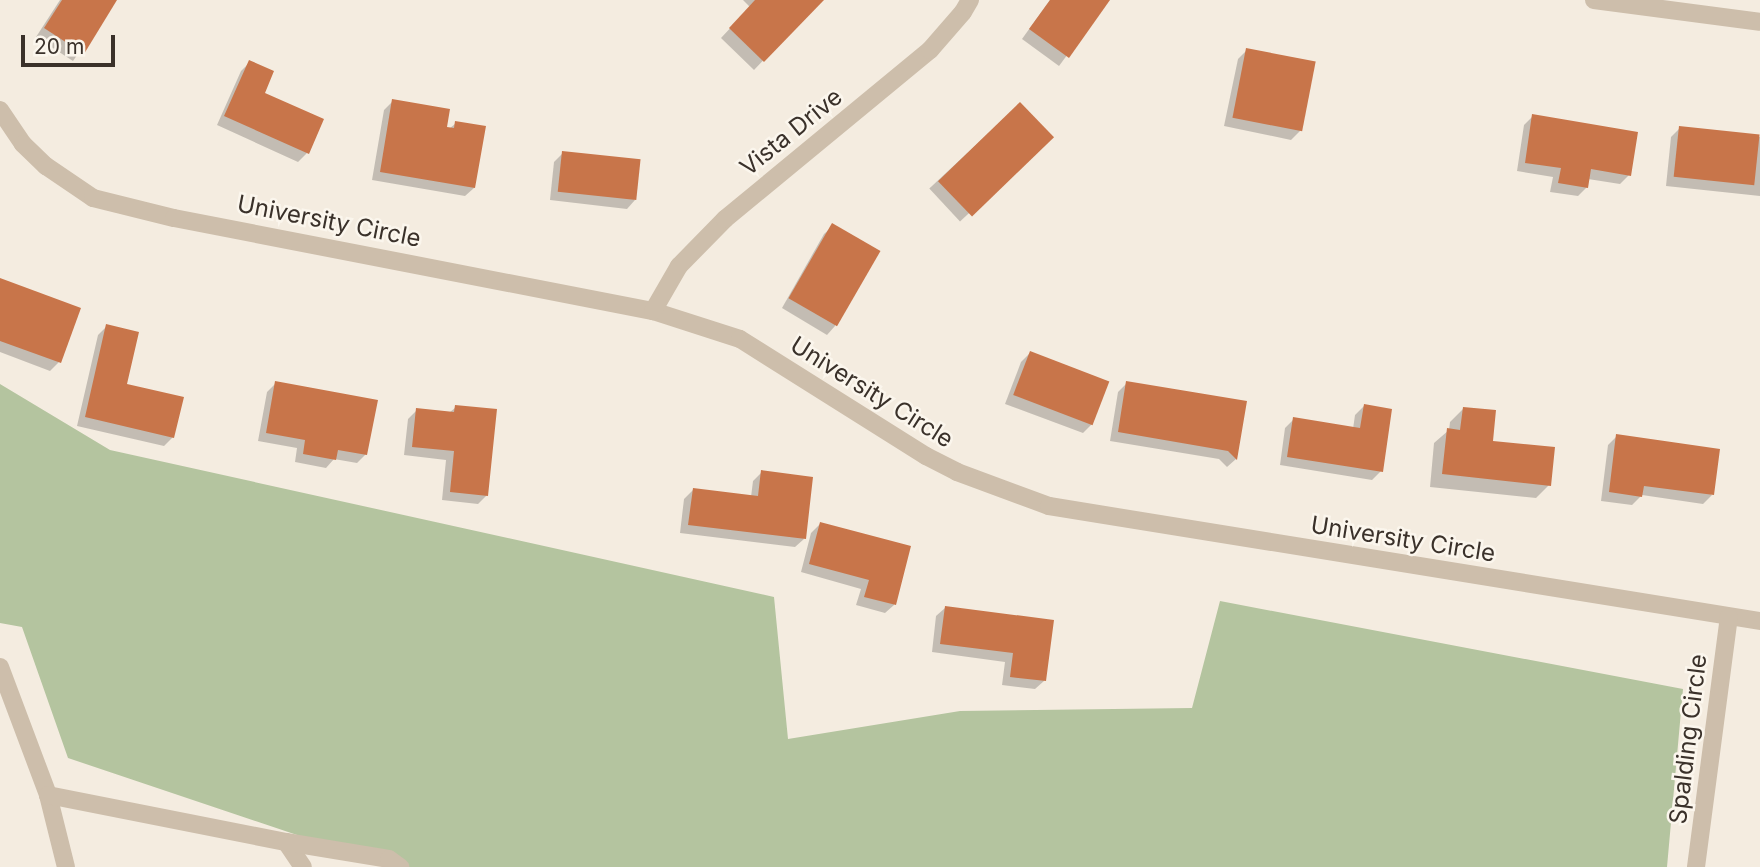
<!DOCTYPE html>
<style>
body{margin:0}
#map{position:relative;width:1760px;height:867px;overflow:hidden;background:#f4ece0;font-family:Inter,sans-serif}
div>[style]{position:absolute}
.green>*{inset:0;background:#b4c49f}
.shadow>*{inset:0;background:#0003;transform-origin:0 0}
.building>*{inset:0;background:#c8754a;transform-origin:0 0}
.minor>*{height:18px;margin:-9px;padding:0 9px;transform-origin:9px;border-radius:9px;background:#cdbeab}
span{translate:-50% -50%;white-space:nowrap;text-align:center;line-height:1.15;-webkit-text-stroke:5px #fbf6ed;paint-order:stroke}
.street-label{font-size:24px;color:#3a312a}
.scale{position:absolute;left:21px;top:35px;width:94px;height:32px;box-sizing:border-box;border:4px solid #3a312a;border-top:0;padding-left:9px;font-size:21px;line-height:24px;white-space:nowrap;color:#3a312a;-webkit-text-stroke:5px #fbf6ed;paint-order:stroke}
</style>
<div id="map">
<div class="green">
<i style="clip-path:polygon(0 384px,110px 450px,774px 597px,788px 739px,960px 711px,1192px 708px,1220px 601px,1683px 689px,1667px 867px,392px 867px,68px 758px,22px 627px,0 623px)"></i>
</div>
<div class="shadow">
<i style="clip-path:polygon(60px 0,115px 0,73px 61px,36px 37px)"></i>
<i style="clip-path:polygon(743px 0,821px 0,754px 70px,721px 38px,750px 7px)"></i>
<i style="clip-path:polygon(1050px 0,1108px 0,1059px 66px,1022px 39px)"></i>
<i style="clip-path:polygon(1247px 50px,1300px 131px,1291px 140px,1224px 126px,1238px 59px)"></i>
<i style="clip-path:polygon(250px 62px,262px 94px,307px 153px,298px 162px,217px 125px,241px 71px)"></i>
<i style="clip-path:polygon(393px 101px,445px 128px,449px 129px,456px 123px,474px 188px,465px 196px,372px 180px,384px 110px)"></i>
<i style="left:1020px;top:104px;width:45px;height:124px;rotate:47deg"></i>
<i style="clip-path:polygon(1533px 116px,1629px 175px,1620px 184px,1588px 179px,1587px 187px,1578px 196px,1550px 192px,1553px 177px,1517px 171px,1524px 125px)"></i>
<i style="clip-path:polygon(1680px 128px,1760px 137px,1760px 196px,1666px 186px,1671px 137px)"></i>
<i style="clip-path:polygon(563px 153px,635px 200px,627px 209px,550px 200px,554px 162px)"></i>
<i style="clip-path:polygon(833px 226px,835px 326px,827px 335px,782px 308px,824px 234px)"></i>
<i style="clip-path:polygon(0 280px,59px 362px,50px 371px,0 352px)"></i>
<i style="clip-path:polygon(107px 326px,125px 385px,173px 437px,164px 446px,77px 426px,98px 335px)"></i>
<i style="clip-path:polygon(1030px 353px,1107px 383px,1091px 425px,1083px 433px,1005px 404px,1021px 362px)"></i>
<i style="clip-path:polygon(276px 383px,366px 454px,357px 463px,334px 459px,326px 468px,295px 462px,297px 448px,258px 441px,267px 392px)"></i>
<i style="clip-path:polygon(1127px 383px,1245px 402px,1236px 459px,1227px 467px,1219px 459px,1110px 441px,1118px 392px)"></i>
<i style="clip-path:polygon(1364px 406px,1381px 471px,1372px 480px,1280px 465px,1285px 428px,1294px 419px,1353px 429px,1355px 415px)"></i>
<i style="clip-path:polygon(456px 407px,487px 495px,478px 504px,442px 500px,446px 460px,404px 455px,408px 419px,417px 410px,449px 413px)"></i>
<i style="clip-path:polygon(1464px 408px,1491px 443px,1549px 485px,1536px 498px,1430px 487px,1434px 443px,1449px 430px,1450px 422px)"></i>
<i style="clip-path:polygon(1617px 436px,1712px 495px,1703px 504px,1642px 495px,1632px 505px,1601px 501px,1608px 445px)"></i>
<i style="clip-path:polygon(762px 472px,804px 539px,795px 547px,680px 533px,684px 499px,693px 490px,751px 497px,753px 481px)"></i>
<i style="clip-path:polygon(820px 524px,909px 547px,894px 605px,885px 613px,856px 605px,861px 589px,801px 572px,811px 533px)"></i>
<i style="clip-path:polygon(945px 608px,1052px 622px,1044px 681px,1035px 689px,1002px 685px,1005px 662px,932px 652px,936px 616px)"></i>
</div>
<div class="building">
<i style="clip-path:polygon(62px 0,117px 0,84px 54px,44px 28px)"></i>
<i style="clip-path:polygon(755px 0,824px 0,764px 62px,729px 28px)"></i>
<i style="clip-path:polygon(1050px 0,1110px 0,1069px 58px,1029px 29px)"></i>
<i style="left:1246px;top:48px;width:71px;height:71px;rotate:11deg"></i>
<i style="clip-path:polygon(249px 60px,274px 71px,265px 93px,324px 119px,309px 154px,224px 116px)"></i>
<i style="clip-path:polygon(392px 99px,450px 109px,447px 127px,454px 128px,455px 121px,486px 126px,475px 188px,380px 172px)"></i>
<i style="left:1020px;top:102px;width:49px;height:114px;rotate:46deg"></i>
<i style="clip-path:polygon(1532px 114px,1638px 132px,1631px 176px,1591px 169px,1588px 188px,1558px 183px,1561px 168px,1525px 163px)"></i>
<i style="left:1679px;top:126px;width:81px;height:51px;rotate:6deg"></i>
<i style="left:562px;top:151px;width:79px;height:41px;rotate:6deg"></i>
<i style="left:832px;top:223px;width:56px;height:87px;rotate:30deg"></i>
<i style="clip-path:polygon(0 278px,81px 308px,61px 363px,0 341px)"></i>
<i style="clip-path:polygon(106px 324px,139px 332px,127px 384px,184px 397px,174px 438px,85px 417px)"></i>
<i style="left:1030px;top:351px;width:85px;height:47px;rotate:21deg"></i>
<i style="clip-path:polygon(275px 381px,378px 400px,367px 455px,338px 450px,336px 460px,303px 454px,305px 440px,266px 433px)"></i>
<i style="clip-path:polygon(1126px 381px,1247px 401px,1237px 460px,1228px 451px,1118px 432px)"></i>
<i style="clip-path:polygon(1364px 404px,1392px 409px,1383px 472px,1287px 457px,1293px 417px,1360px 428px)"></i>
<i style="clip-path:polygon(455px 405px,497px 409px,488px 496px,450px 492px,454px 451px,412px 447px,416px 408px,454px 412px)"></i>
<i style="clip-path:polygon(1463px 407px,1496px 410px,1493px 441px,1555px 447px,1551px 486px,1442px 474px,1447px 428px,1460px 430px)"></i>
<i style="clip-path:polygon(1616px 434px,1720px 449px,1714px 495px,1644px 486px,1642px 497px,1609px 492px)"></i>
<i style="clip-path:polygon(761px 470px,813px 477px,806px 539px,688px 525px,693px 488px,758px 496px)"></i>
<i style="clip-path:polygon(820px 522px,911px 546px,896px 605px,864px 597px,869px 580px,809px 564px)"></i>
<i style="clip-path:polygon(945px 606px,1054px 620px,1046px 681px,1010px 677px,1013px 653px,940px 644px)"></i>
</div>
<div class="minor">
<i style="left:1594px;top:0;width:167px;rotate:7.5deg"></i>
<i style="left:0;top:110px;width:41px;rotate:55.9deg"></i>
<i style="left:23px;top:144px;width:32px;rotate:44deg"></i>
<i style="left:46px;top:166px;width:57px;rotate:34.2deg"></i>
<i style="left:93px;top:198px;width:83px;rotate:13.9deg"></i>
<i style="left:174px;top:218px;width:488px;rotate:11deg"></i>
<i style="left:653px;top:311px;width:91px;rotate:17.8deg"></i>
<i style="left:740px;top:339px;width:220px;rotate:32.2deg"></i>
<i style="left:926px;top:456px;width:35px;rotate:27deg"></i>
<i style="left:957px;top:472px;width:98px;rotate:20.3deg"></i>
<i style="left:1049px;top:506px;width:720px;rotate:9.19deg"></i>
<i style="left:653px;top:311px;width:52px;rotate:-60deg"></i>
<i style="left:679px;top:266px;width:66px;rotate:-45.6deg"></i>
<i style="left:725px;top:219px;width:266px;rotate:-39.5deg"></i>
<i style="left:930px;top:50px;width:50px;rotate:-49deg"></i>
<i style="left:963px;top:12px;width:14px;rotate:-60deg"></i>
<i style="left:0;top:667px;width:137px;rotate:69.4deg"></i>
<i style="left:48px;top:795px;width:74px;rotate:76deg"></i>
<i style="left:48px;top:795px;width:243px;rotate:11.2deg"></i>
<i style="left:286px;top:842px;width:30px;rotate:56deg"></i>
<i style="left:286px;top:842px;width:104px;rotate:9.4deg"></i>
<i style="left:389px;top:859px;width:14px;rotate:36deg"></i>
<i style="left:1696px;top:867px;width:252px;rotate:-82.5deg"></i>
</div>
<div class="street-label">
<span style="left:791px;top:132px;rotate:-39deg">Vista Drive</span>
<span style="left:329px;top:221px;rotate:11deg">University Circle</span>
<span style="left:872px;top:392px;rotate:32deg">University Circle</span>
<span style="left:1403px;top:539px;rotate:9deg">University Circle</span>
<span style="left:1688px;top:739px;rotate:-83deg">Spalding Circle</span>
</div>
<div class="scale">20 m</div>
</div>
